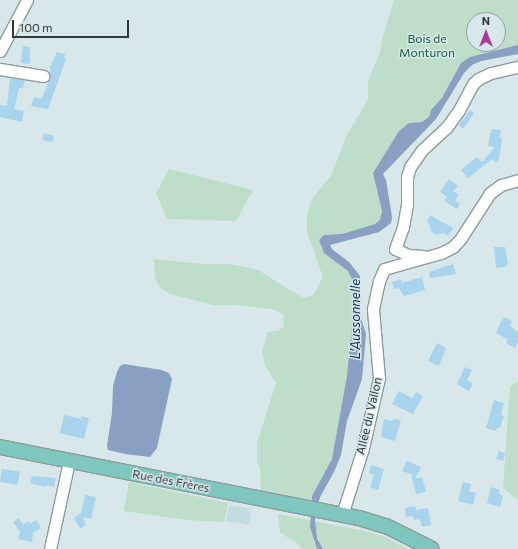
<!DOCTYPE html>
<meta charset="utf-8">
<style>
body{margin:0}
#map{position:relative;width:518px;height:549px;overflow:hidden;background:#d7e7ea;font-family:Commissioner,sans-serif}
div>[style]{position:absolute}
.built>*{inset:0;background:#c3dce0;transform-origin:0 0}
.green>*{inset:0;background:#bedec9}
.water>*{inset:0;background:#89a0c3}
.building>*{inset:0;background:#a8d4ed;transform-origin:0 0}
.roads{filter:drop-shadow(1px 0 #8c9c9e) drop-shadow(-1px 0 #8c9c9e) drop-shadow(0 1px #8c9c9e) drop-shadow(0 -1px #8c9c9e)}
.minor>*{height:11px;margin:-5.5px;padding:0 5.5px;transform-origin:5.5px;border-radius:5.5px;background:#fff}
.major>*{height:14px;margin:-7px;padding:0 7px;transform-origin:7px;border-radius:7px;background:#7fc7be}
span{translate:-50% -50%;white-space:nowrap;text-align:center;line-height:1.15;-webkit-text-stroke:3px #d7e7ea;paint-order:stroke}
.park-label{font-size:12px;color:#185b39}
.street-label{font-size:12px;color:#313839}
.water-label{font-size:13px;color:#132f5c;font-style:italic}
.north{position:absolute;left:466px;top:12px;width:40px;height:40px;box-sizing:border-box;background:#d7e7ea;border:1px solid #95a1a3;border-radius:50%;rotate:0deg;font-size:11px;font-weight:700;line-height:16px;text-align:center;color:#313839}
.north::after{content:'';display:block;margin:auto;width:14px;height:18px;background:#ab3995;clip-path:polygon(50% 0,100% 100%,50% 72%,0 100%)}
.scale{position:absolute;left:12px;top:20px;width:117px;height:18px;box-sizing:border-box;border:2px solid #313839;border-top:0;padding-left:5px;font-size:12px;line-height:14px;white-space:nowrap;color:#313839;-webkit-text-stroke:3px #d7e7ea;paint-order:stroke}
</style>
<div id="map">
<div class="built">
<i style="left:229px;top:505px;width:23px;height:16px;rotate:10deg"></i>
</div>
<div class="green">
<i style="clip-path:polygon(evenodd,394px 0,518px 0,518px 47px,471px 60px,432px 116px,379px 178px,389px 223px,323px 241px,358px 276px,356px 360px,337px 452px,315px 502px,261px 491px,260px 469px,257px 462px,257px 443px,276px 383px,265px 365px,262px 351px,268px 332px,278px 331px,284px 326px,283px 314px,272px 309px,236px 305px,214px 305px,173px 295px,160px 288px,155px 278px,154px 259px,201px 264px,230px 264px,258px 270px,303px 298px,313px 295px,323px 277px,307px 232px,307px 216px,310px 204px,314px 196px,331px 176px,346px 137px,368px 99px,368px 81px,380px 52px,382px 39px,394px 0,474px 20px,498px 20px,498px 44px,474px 44px,474px 20px)"></i>
<i style="clip-path:polygon(169px 169px,253px 190px,236px 221px,167px 219px,156px 193px)"></i>
<i style="clip-path:polygon(518px 381px,518px 500px,503px 488px,510px 387px)"></i>
<i style="clip-path:polygon(129px 482px,228px 503px,224px 522px,187px 520px,124px 511px)"></i>
<i style="clip-path:polygon(278px 514px,365px 531px,383px 536px,408px 549px,323px 549px,317px 536px,313px 540px,317px 549px,302px 549px,296px 542px,280px 533px)"></i>
</div>
<div class="water">
<i style="clip-path:polygon(518px 45px,518px 54px,481px 61px,472px 65px,464px 73px,436px 119px,383px 174px,386px 180px,392px 217px,391px 223px,379px 232px,330px 245px,332px 249px,349px 262px,360px 276px,361px 318px,366px 334px,362px 379px,347px 421px,341px 455px,334px 472px,321px 495px,316px 509px,315px 522px,317px 538px,323px 549px,317px 549px,310px 527px,312px 496px,332px 459px,347px 376px,354px 305px,353px 281px,348px 271px,324px 253px,319px 240px,324px 235px,342px 234px,359px 229px,375px 224px,380px 220px,382px 211px,373px 173px,399px 131px,409px 123px,422px 122px,429px 117px,431px 110px,442px 98px,461px 63px,470px 57px)"></i>
<i style="clip-path:polygon(124px 364px,162px 370px,169px 373px,172px 379px,157px 448px,150px 457px,125px 454px,108px 450px,107px 446px,112px 413px,113px 386px,117px 372px,120px 366px)"></i>
</div>
<div class="building">
<i style="clip-path:polygon(23px 46px,30px 47px,30px 64px,21px 63px)"></i>
<i style="clip-path:polygon(57px 52px,65px 54px,64px 58px,66px 59px,48px 109px,31px 106px,34px 97px,40px 99px,43px 96px,50px 78px,50px 67px)"></i>
<i style="clip-path:polygon(10px 78px,25px 80px,23px 88px,19px 88px,14px 109px,24px 111px,22px 122px,0 117px,0 105px,7px 106px)"></i>
<i style="clip-path:polygon(470px 110px,474px 113px,463px 129px,459px 125px)"></i>
<i style="clip-path:polygon(491px 129px,501px 130px,500px 138px,502px 138px,499px 159px,496px 163px,492px 159px,468px 178px,461px 170px,477px 157px,482px 162px,495px 147px,488px 146px)"></i>
<i style="clip-path:polygon(43px 133px,54px 136px,53px 142px,43px 140px)"></i>
<i style="clip-path:polygon(449px 179px,458px 186px,453px 191px,459px 195px,455px 200px,460px 204px,457px 209px,444px 201px,447px 197px,440px 192px)"></i>
<i style="clip-path:polygon(430px 215px,453px 228px,448px 236px,444px 233px,436px 235px,431px 231px,429px 223px,427px 222px)"></i>
<i style="clip-path:polygon(494px 247px,505px 247px,508px 265px,505px 265px,506px 267px,496px 268px)"></i>
<i style="clip-path:polygon(453px 264px,456px 274px,430px 278px,429px 272px)"></i>
<i style="clip-path:polygon(422px 277px,425px 290px,404px 296px,399px 288px,394px 289px,392px 282px,401px 279px,402px 283px)"></i>
<i style="clip-path:polygon(504px 317px,512px 321px,510px 326px,518px 332px,518px 342px,515px 348px,506px 343px,507px 339px,496px 333px,501px 321px,502px 321px)"></i>
<i style="clip-path:polygon(437px 343px,446px 348px,439px 366px,428px 361px)"></i>
<i style="clip-path:polygon(465px 367px,472px 370px,467px 380px,473px 384px,469px 391px,457px 384px)"></i>
<i style="clip-path:polygon(399px 391px,412px 398px,416px 392px,423px 396px,413px 414px,392px 404px)"></i>
<i style="clip-path:polygon(494px 400px,504px 403px,501px 415px,504px 416px,500px 428px,497px 428px,496px 431px,486px 428px)"></i>
<i style="clip-path:polygon(64px 415px,81px 419px,81px 416px,89px 418px,84px 439px,60px 433px)"></i>
<i style="clip-path:polygon(384px 419px,393px 421px,394px 419px,401px 420px,395px 441px,381px 437px)"></i>
<i style="clip-path:polygon(499px 451px,505px 453px,503px 461px,496px 459px)"></i>
<i style="clip-path:polygon(407px 461px,421px 467px,415px 479px,422px 477px,426px 492px,416px 494px,411px 474px,402px 471px)"></i>
<i style="clip-path:polygon(371px 465px,384px 469px,378px 490px,370px 487px,374px 475px,369px 473px)"></i>
<i style="left:2px;top:469px;width:18px;height:13px;rotate:9deg"></i>
<i style="clip-path:polygon(32px 476px,56px 478px,54px 487px,47px 485px,46px 487px,30px 483px)"></i>
<i style="clip-path:polygon(463px 482px,471px 484px,469px 491px,476px 493px,473px 505px,458px 501px)"></i>
<i style="clip-path:polygon(491px 487px,500px 490px,499px 494px,503px 496px,500px 507px,487px 503px)"></i>
<i style="clip-path:polygon(85px 495px,96px 497px,91px 519px,83px 517px,86px 525px,80px 529px,74px 518px,81px 513px)"></i>
<i style="clip-path:polygon(415px 506px,416px 510px,428px 508px,431px 525px,422px 527px,420px 519px,414px 520px,413px 516px,406px 517px,405px 508px)"></i>
<i style="clip-path:polygon(19px 518px,23px 525px,28px 521px,30px 524px,36px 520px,41px 528px,33px 533px,32px 542px,18px 539px,20px 532px,13px 522px)"></i>
</div>
<div class="roads">
<div class="minor">
<i style="left:0;top:51px;width:58px;rotate:-62.1deg"></i>
<i style="left:0;top:69px;width:44px;rotate:9.2deg"></i>
<i style="left:423px;top:256px;width:15px;rotate:-176deg"></i>
<i style="left:408px;top:255px;width:14px;rotate:-155deg"></i>
<i style="left:395px;top:249px;width:23px;rotate:-70deg"></i>
<i style="left:403px;top:227px;width:23px;rotate:-80deg"></i>
<i style="left:407px;top:204px;width:27px;rotate:-90deg"></i>
<i style="left:407px;top:177px;width:10px;rotate:-73deg"></i>
<i style="left:410px;top:167px;width:21px;rotate:-55deg"></i>
<i style="left:422px;top:150px;width:33px;rotate:-43deg"></i>
<i style="left:446px;top:128px;width:22px;rotate:-54deg"></i>
<i style="left:459px;top:110px;width:30px;rotate:-62deg"></i>
<i style="left:473px;top:84px;width:7px;rotate:-45deg"></i>
<i style="left:478px;top:79px;width:14px;rotate:-25deg"></i>
<i style="left:491px;top:73px;width:28px;rotate:-13deg"></i>
<i style="left:342px;top:515px;width:70px;rotate:-72.6deg"></i>
<i style="left:363px;top:448px;width:72px;rotate:-77.1deg"></i>
<i style="left:379px;top:378px;width:69px;rotate:-95deg"></i>
<i style="left:373px;top:309px;width:29px;rotate:-78deg"></i>
<i style="left:379px;top:281px;width:13px;rotate:-67deg"></i>
<i style="left:384px;top:269px;width:59px;rotate:-15.7deg"></i>
<i style="left:441px;top:253px;width:13px;rotate:-27deg"></i>
<i style="left:453px;top:247px;width:12px;rotate:-48deg"></i>
<i style="left:461px;top:238px;width:54px;rotate:-57.2deg"></i>
<i style="left:490px;top:193px;width:14px;rotate:-36deg"></i>
<i style="left:501px;top:185px;width:18px;rotate:-16deg"></i>
<i style="left:50px;top:549px;width:90px;rotate:-77.8deg"></i>
</div>
<div class="major">
<i style="left:0;top:447px;width:366px;rotate:11.2deg"></i>
<i style="left:359px;top:518px;width:28px;rotate:17deg"></i>
<i style="left:386px;top:526px;width:51px;rotate:26.6deg"></i>
</div>
</div>
<div class="park-label">
<span style="left:427px;top:46px">Bois de<br>Monturon</span>
</div>
<div class="street-label">
<span style="left:369px;top:416px;rotate:-77deg">Allée du Vallon</span>
<span style="left:171px;top:481px;rotate:11deg">Rue des Frères</span>
</div>
<div class="water-label">
<span style="left:355px;top:319px;rotate:-90deg">L'Aussonnelle</span>
</div>
<div class="north">N</div>
<div class="scale">100 m</div>
</div>
